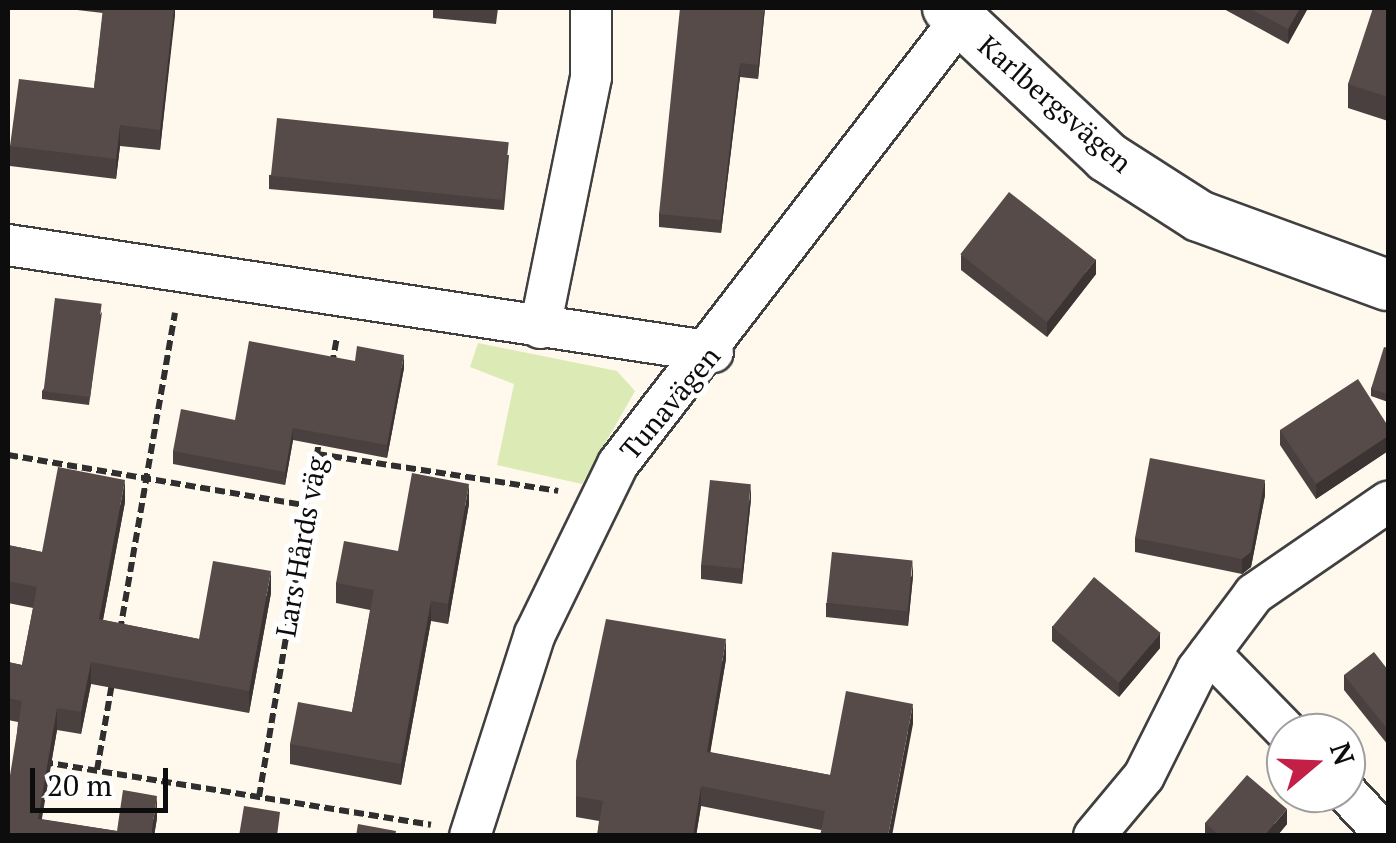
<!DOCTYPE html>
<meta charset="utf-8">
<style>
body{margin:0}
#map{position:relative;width:1396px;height:843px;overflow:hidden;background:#fff8ed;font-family:"PT Serif",serif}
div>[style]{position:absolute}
.green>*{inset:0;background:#dcebb5}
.path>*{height:6px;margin-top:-3px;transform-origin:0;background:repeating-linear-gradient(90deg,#2f2f2f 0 10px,transparent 0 15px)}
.roads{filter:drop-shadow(2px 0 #404040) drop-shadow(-2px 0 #404040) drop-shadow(0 2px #404040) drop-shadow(0 -2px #404040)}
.minor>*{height:40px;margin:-20px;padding:0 20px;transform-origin:20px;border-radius:20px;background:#fff}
.tertiary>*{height:50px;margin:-25px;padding:0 25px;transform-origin:25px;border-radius:25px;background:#fff}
.wall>*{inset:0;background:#4a403f}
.shaded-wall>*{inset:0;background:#3c3433}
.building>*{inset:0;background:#564b49;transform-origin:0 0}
span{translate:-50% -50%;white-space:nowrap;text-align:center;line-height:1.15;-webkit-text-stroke:10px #fff;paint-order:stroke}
.street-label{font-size:28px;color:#0d0d0d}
.frame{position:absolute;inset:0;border:10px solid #0d0d0d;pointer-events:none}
.north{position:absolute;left:1266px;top:713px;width:100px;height:100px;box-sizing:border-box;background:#fff;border:2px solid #9e9e9e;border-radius:50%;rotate:71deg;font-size:28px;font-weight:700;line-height:40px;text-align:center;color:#0d0d0d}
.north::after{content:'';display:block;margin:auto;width:35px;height:45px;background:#c31f47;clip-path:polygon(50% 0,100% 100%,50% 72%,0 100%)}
.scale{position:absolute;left:30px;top:768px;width:138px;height:45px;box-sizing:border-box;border:5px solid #0d0d0d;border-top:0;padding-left:12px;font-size:30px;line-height:35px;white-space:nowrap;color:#0d0d0d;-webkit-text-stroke:8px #fff;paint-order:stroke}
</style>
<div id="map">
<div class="green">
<i style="clip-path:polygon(478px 343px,617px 371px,635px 391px,582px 484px,497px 465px,514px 384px,470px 367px)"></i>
</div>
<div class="path">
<i style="left:332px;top:365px;width:27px;rotate:-80deg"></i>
<i style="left:317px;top:454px;width:244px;rotate:8.7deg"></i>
<i style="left:8px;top:455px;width:305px;rotate:9.6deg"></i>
<i style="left:120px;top:631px;width:323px;rotate:-80.2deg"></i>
<i style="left:43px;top:762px;width:393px;rotate:9.2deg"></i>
<i style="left:97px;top:770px;width:88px;rotate:-80.2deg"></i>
<i style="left:259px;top:797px;width:365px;rotate:-80.4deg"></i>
</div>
<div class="roads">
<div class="minor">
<i style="left:8px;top:245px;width:713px;rotate:8.63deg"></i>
<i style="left:540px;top:328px;width:256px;rotate:-78.5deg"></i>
<i style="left:591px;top:77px;width:69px;rotate:-90deg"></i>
<i style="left:1210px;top:653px;width:112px;rotate:45.7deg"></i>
<i style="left:1346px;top:792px;width:60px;rotate:47deg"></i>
<i style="left:470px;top:836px;width:212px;rotate:-72.2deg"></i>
<i style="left:535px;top:634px;width:189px;rotate:-64deg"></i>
<i style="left:618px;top:464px;width:560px;rotate:-52.39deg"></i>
<i style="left:1094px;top:836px;width:78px;rotate:-50.2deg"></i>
<i style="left:1144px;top:776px;width:119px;rotate:-63.4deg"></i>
<i style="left:1197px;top:670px;width:95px;rotate:-53.1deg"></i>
<i style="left:1254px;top:594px;width:163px;rotate:-34.5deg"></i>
</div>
<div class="tertiary">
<i style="left:948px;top:8px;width:218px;rotate:43.1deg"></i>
<i style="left:1107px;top:157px;width:109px;rotate:32.7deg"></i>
<i style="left:1199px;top:216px;width:201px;rotate:20.1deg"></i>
</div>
</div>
<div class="wall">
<i style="clip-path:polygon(60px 8px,175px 8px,160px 150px,120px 146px,116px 179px,10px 166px,10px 146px,94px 88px,103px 13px)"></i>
<i style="clip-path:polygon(433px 8px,498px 8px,496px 24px,433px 18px)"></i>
<i style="clip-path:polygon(765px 8px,758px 79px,740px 77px,721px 233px,659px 227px,659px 214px)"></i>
<i style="clip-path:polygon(1222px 8px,1308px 8px,1288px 44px)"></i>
<i style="clip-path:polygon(1388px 8px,1388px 121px,1348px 108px,1348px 84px)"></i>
<i style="clip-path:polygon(509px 155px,504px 210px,269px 189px,269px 175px)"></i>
<i style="clip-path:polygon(961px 255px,1096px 274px,1047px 337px,961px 270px)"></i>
<i style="clip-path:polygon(102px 312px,89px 405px,42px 399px,42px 391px)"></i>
<i style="clip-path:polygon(1388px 348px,1388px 402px,1371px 396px,1371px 389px)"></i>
<i style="clip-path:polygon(355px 361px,404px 368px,387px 458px,293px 440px,285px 485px,173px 464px,173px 451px)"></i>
<i style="clip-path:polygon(1388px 426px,1388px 451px,1316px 499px,1280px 445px,1280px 430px)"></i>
<i style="clip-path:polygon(1265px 495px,1251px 567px,1242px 574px,1135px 552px,1135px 538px)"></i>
<i style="clip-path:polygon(751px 499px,742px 584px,701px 579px,701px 565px)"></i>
<i style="clip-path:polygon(125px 502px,103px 620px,199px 639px,271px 593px,249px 713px,91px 684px,81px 734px,57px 730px,41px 819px,117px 831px,157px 818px,154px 836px,8px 836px,18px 722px,8px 720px,8px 662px,22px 665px,33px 608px,8px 603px,8px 545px,42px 552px)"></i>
<i style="clip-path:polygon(469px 504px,448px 624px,431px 621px,401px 785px,290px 764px,290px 744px,352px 712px,370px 610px,336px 603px,336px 583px,398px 551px)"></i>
<i style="clip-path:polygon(913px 576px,908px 626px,826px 617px,826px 603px)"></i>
<i style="clip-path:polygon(1052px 626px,1160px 648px,1119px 697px,1052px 641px)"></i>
<i style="clip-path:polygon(726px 659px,710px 752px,830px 775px,913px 724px,821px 830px,701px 806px,696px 836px,597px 836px,599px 821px,576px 817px,576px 761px)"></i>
<i style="clip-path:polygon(1388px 670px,1388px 745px,1344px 690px,1344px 675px)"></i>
<i style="clip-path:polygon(1205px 823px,1287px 824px,1277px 836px,1205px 836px)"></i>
</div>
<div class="shaded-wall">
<i style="clip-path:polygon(174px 8px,175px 8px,175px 16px,160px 150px,160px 130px)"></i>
<i style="clip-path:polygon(764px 8px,765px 8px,758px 79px,758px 65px)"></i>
<i style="clip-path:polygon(1300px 8px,1308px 8px,1288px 44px,1288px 29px)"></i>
<i style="clip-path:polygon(740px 63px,740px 77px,721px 233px,721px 220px)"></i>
<i style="clip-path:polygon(120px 125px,120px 146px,116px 179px,116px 159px)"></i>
<i style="clip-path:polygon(1096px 259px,1096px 274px,1047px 337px,1047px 322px)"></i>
<i style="clip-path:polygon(404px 355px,404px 368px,387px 458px,387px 445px)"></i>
<i style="clip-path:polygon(293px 428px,293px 440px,285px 485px,285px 472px)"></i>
<i style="clip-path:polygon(1388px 436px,1388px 451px,1316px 499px,1316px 484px)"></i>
<i style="clip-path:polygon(125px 480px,125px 502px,99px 641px,99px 619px)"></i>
<i style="clip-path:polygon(1265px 480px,1265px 495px,1251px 567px,1242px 574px,1242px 559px)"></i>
<i style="clip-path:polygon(469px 484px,469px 504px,448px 624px,448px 604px)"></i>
<i style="clip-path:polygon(751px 484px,751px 499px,742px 584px,742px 569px)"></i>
<i style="clip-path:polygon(913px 561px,913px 576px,908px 626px,908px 612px)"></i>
<i style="clip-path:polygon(271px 571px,271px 593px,249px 713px,249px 691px)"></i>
<i style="clip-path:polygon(431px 601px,431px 621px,401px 785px,401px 764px)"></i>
<i style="clip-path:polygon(1160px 633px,1160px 648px,1119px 697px,1119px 682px)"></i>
<i style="clip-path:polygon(726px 639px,726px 659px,707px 772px,707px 752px)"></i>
<i style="clip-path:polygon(91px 662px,91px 684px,81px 734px,81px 712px)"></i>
<i style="clip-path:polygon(913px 704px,913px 724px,892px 836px,888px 836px)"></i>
<i style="clip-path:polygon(57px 708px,57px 730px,39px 836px,38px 819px)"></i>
<i style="clip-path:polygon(701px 786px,701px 806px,696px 836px,693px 836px)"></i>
<i style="clip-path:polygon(157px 796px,157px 818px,154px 836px,151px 836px)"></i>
<i style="clip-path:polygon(1287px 809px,1287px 824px,1277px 836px,1264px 836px)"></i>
</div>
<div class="building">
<i style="clip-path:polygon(103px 8px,174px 8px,160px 130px,120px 125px,116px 159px,10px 146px,19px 79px,94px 88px)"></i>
<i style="clip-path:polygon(680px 8px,764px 8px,758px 65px,740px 63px,721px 220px,659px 214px)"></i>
<i style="clip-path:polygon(1249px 8px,1300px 8px,1288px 29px)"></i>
<i style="clip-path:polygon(1373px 8px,1388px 8px,1388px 97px,1348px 84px)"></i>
<i style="left:277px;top:118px;width:233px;height:58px;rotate:6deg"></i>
<i style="left:1009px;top:192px;width:110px;height:79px;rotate:38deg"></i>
<i style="left:55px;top:298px;width:47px;height:94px;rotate:7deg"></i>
<i style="clip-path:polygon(249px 341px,355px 361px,357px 346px,404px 355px,387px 445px,293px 428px,285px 472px,173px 451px,181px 409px,235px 420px)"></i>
<i style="clip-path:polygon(1384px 347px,1388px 348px,1388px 394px,1371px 389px)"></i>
<i style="clip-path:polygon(1358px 379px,1388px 426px,1388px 436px,1316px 484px,1280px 430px)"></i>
<i style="clip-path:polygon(1150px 458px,1265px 480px,1251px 552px,1242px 559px,1135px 538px)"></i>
<i style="clip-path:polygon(58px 467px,125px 480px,99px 619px,199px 639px,213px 561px,271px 571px,249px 691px,91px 662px,81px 712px,57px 708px,38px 819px,117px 831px,123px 790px,157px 796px,151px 836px,8px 836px,8px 788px,22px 701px,8px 698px,8px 662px,22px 665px,37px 587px,8px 581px,8px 545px,42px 552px)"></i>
<i style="clip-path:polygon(412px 473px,469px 484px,448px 604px,431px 601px,401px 764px,290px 744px,298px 702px,352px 712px,374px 590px,336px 583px,344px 541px,398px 551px)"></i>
<i style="left:710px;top:480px;width:41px;height:85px;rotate:6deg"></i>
<i style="left:832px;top:552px;width:81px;height:51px;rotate:6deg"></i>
<i style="left:1094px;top:577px;width:87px;height:65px;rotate:40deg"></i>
<i style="clip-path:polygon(606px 619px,726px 639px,707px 752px,830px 775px,846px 691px,913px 704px,888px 836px,820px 836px,825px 811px,701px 786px,693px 836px,597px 836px,603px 801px,576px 796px,576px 761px)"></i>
<i style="clip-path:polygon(1374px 652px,1388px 670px,1388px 730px,1344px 675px)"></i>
<i style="clip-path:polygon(1247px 775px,1287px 809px,1264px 836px,1220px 836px,1205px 823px)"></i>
<i style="clip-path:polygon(244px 806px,280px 812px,277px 836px,239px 836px)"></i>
<i style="clip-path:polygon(358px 824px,396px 831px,395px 836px,356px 836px)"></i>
</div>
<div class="street-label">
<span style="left:1055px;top:104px;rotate:41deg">Karlbergsvägen</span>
<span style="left:670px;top:403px;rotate:-50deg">Tunavägen</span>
<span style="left:301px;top:547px;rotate:-80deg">Lars Hårds väg</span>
</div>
<div class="frame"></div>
<div class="north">N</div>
<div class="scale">20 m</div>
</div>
